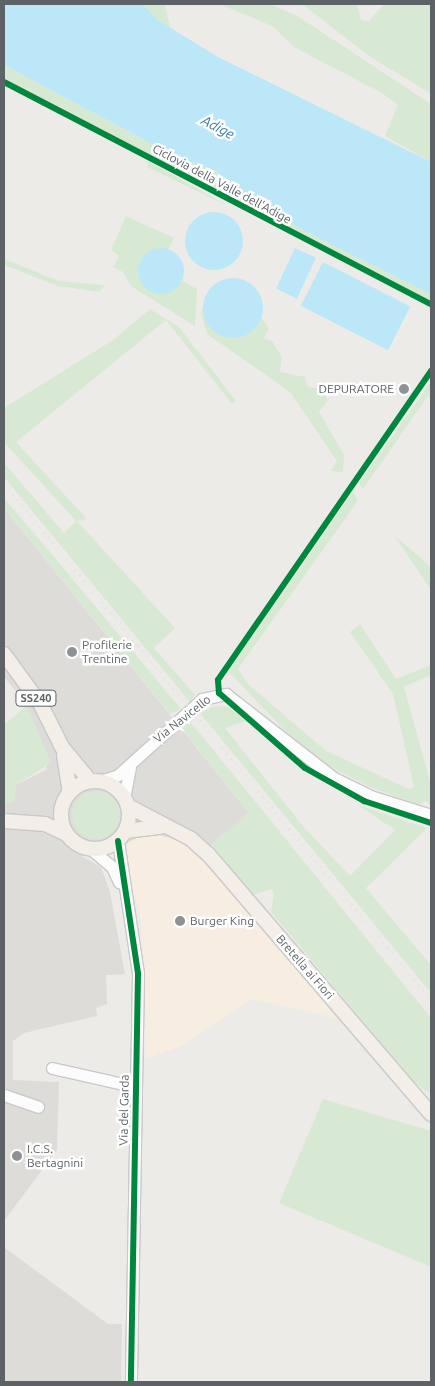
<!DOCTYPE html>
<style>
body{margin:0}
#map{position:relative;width:435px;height:1386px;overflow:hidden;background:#edebe8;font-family:Ubuntu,sans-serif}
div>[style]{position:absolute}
.commercial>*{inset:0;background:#f7eee1}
.industrial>*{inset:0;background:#dedcd9}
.green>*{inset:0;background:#d8e9d3}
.round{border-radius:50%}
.water>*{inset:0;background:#bbe7f8;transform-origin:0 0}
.roads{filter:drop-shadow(1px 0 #c9c9c9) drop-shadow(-1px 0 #c9c9c9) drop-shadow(0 1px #c9c9c9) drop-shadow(0 -1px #c9c9c9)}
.minor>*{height:11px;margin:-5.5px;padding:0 5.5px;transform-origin:5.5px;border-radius:5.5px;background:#fcfcfc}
.major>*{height:14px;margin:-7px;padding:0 7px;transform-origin:7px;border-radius:7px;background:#f3efe8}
.major>.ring{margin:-7px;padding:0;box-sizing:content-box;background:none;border:14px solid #f3efe8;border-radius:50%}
.rail>*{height:2.5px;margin-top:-1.25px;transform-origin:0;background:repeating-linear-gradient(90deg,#e3e2e3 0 1px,transparent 0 7px)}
.cycleway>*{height:6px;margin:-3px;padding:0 3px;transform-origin:3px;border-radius:3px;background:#00873e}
.dots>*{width:14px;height:14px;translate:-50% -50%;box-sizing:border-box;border:2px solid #fff;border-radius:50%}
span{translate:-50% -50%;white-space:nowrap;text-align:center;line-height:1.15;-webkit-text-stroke:5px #fff;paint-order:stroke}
.shield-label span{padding:1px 4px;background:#fff;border:1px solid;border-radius:4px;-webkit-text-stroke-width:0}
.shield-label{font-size:11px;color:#5d6266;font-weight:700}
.street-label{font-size:12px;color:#5d6266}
.poi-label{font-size:12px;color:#5d6266}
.right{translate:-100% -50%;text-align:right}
.left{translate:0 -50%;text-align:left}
.water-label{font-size:14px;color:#3a7ca3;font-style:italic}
.frame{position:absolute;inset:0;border:5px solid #5d6266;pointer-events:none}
</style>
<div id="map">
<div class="commercial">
<i style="clip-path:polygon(148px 832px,177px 840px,200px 855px,337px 1018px,252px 999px,185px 1044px,146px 1059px,141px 921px,125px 856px,129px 839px)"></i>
</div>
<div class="industrial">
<i style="clip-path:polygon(4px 508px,249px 813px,200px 855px,177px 840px,148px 832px,110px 852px,82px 856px,101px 867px,110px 892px,125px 974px,106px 975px,107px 1004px,96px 1008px,97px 1016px,24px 1033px,13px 1041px,13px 1080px,59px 1082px,57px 1150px,4px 1221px,4px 803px,14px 803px,16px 785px,47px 769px,27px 705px,4px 677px)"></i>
<i style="clip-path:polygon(4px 1247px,108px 1324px,122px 1324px,121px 1382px,4px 1382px)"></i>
</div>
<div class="green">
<i style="clip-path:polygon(143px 4px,165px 4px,170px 28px,156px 19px)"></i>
<i style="clip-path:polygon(219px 4px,271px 4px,299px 17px,431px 104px,431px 162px,385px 136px,398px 105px,382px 93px,294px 47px,272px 26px)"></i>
<i style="clip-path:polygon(302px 4px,357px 4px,361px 20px,369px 21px,384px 4px,431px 4px,431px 94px,369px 56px)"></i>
<i style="clip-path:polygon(4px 65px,175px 156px,215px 171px,277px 217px,431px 293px,431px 302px,4px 80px)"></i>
<i style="clip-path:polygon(148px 161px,230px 207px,147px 167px)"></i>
<i style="clip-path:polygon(126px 216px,174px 238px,168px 250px,140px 261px,138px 276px,153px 293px,161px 294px,181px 280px,197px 289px,195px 326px,131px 286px,123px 272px,113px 267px,119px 256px,111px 250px)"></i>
<i style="clip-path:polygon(4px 259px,59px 281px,105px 285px,99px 292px,58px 286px,4px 265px)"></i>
<i style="clip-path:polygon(208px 292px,204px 311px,212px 328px,261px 317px,269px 328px,264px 338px,272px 341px,282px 357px,280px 372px,305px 377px,308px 387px,321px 389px,328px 400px,319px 412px,344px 455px,343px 472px,330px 471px,337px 461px,290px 392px,207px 334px,201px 313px)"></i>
<i style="clip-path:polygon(150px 309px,179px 327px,236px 401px,232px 404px,166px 320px,16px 442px,87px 519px,77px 521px,175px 628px,154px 648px,195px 695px,190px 702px,4px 477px,4px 463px,64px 533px,76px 521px,4px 442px,4px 408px,113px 340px)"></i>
<i style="clip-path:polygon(431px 382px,431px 398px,428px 396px,363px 489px,359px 483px)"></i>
<i style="clip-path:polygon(353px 491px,358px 501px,238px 669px,249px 685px,326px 751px,409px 789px,414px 787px,393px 694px,350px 632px,360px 624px,396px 679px,431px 665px,431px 675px,404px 687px,431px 785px,431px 807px,426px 801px,419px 805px,370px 787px,327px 765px,292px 738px,228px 671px)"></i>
<i style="clip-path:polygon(4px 498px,50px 552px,181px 709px,170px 714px,4px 508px)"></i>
<i style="clip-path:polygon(394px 535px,431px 567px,431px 590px)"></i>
<i style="clip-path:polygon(27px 705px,51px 763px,16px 785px,14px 803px,4px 803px,4px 725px)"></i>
<i style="clip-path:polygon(216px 706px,228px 707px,246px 721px,225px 728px,302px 825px,350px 876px,395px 830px,358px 805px,427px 828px,366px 888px,431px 965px,431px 993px,199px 712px)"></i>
<i style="clip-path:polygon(189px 720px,431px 1018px,431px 1094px,414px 1082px,271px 912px,274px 894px,271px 889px,253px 895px,211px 844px,249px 813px,182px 729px)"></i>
<i class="round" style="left:72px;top:791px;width:48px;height:48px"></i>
<i style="clip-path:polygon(323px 1099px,431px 1131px,431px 1267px,279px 1203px)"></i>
</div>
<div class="water">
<i style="clip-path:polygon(4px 4px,143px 4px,156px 19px,218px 57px,431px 162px,431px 294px,277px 217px,215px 171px,175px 156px,4px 65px)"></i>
<i class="round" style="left:185px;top:212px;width:58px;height:58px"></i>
<i style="left:295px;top:248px;width:23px;height:45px;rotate:25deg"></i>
<i class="round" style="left:138px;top:248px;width:46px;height:46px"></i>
<i style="left:323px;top:262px;width:98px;height:49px;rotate:27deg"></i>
<i class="round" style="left:203px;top:278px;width:60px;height:60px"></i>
</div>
<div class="roads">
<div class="minor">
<i style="left:100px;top:781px;width:19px;rotate:-18deg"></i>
<i style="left:118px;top:775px;width:113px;rotate:-42.1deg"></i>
<i style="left:202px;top:699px;width:25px;rotate:-12deg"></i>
<i style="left:226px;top:694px;width:137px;rotate:37.9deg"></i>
<i style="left:334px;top:778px;width:43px;rotate:26deg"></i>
<i style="left:373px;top:797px;width:61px;rotate:17.2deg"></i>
<i style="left:124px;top:798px;width:32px;rotate:-79deg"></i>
<i style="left:118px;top:841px;width:134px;rotate:81.4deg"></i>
<i style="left:138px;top:974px;width:408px;rotate:91deg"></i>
<i style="left:92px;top:850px;width:26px;rotate:40deg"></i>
<i style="left:112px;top:867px;width:17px;rotate:65deg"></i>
<i style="left:52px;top:1068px;width:86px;rotate:12.7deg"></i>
<i style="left:4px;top:1095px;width:36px;rotate:19deg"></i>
</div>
<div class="major">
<i style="left:4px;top:654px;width:63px;rotate:54deg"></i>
<i style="left:41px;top:705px;width:47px;rotate:63.4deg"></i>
<i style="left:62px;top:747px;width:44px;rotate:50.5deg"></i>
<i style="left:64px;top:755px;width:37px;rotate:81deg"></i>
<i class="ring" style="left:61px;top:781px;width:54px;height:54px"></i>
<i style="left:128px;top:806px;width:71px;rotate:27.6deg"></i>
<i style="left:191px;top:839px;width:24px;rotate:42deg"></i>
<i style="left:209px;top:855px;width:341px;rotate:49.4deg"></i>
<i style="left:4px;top:821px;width:41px;rotate:4.2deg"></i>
<i style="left:45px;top:824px;width:23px;rotate:25deg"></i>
<i style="left:126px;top:831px;width:35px;rotate:-7deg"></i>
</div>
</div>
<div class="rail">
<i style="left:4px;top:483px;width:671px;rotate:50.45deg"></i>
</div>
<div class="cycleway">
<i style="left:4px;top:82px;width:481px;rotate:27.5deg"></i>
<i style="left:431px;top:371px;width:375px;rotate:124.6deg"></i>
<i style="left:218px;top:680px;width:13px;rotate:86deg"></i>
<i style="left:219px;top:693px;width:114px;rotate:41.1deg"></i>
<i style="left:305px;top:768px;width:68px;rotate:29.2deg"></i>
<i style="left:364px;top:801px;width:71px;rotate:18.2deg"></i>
<i style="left:118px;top:841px;width:134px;rotate:81.4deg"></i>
<i style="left:138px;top:974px;width:408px;rotate:91deg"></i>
</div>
<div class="dots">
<i style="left:404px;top:389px;background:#8f9294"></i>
<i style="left:72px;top:652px;background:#8f9294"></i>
<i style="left:180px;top:921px;background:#8f9294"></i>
<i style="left:17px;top:1156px;background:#8f9294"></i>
</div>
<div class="shield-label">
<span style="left:36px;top:698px">SS240</span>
</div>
<div class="street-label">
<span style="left:222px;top:184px;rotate:28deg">Ciclovia della Valle dell'Adige</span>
<span style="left:182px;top:719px;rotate:-38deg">Via Navicello</span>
<span style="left:305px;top:967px;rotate:49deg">Bretella ai Fiori</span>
<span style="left:124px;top:1110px;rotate:-89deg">Via del Garda</span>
</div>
<div class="poi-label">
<span class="right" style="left:394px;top:389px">DEPURATORE</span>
<span class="left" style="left:82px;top:652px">Profilerie<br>Trentine</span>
<span class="left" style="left:190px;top:921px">Burger King</span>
<span class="left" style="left:27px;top:1156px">I.C.S.<br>Bertagnini</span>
</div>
<div class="water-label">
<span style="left:218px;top:127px;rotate:28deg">Adige</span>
</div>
<div class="frame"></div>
</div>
